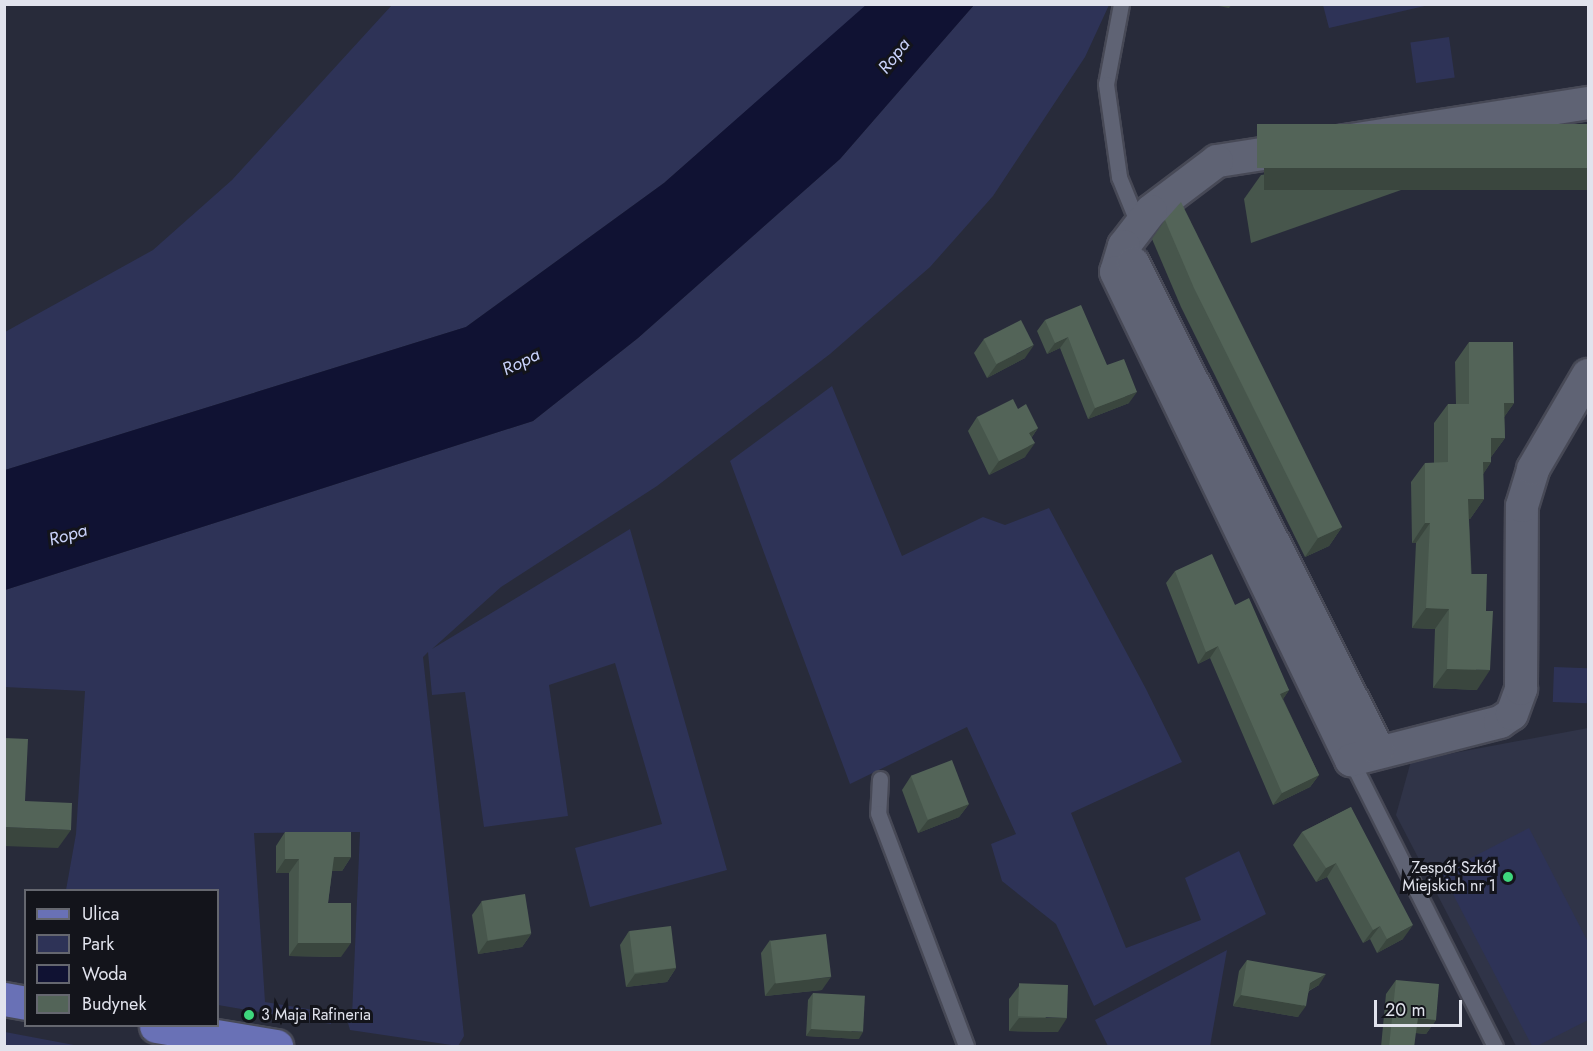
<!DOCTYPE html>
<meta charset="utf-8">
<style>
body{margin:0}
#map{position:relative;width:1593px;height:1051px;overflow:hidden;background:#282b3a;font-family:Jost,sans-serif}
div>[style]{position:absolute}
.built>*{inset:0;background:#303448}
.green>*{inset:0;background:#2e3357;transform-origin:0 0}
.water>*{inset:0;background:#101233}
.roads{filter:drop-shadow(2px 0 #474956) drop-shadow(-2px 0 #474956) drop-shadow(0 2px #474956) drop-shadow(0 -2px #474956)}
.lane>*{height:15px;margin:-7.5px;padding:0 7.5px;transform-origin:7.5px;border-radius:7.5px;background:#5f6374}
.street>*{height:32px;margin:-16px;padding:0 16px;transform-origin:16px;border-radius:16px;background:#5f6374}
.primary>*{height:33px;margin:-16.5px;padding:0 16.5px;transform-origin:16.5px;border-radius:16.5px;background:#6971b6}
.wall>*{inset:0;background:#47564c}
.shaded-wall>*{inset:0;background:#3a463e;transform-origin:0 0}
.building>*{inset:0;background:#536458;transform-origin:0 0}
.dots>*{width:16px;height:16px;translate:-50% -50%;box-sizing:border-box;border:3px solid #13141b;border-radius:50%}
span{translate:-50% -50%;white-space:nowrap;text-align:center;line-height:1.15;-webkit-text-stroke:6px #13141b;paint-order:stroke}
.poi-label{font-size:16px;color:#e1e3ed}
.right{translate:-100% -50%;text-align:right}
.left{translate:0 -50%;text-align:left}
.water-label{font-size:18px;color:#cad3fb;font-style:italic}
.frame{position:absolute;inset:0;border:6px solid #e1e3ed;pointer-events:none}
.legend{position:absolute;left:24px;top:889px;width:195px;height:138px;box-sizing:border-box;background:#13141b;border:2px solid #65676f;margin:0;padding:8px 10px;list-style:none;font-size:18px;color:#e1e3ed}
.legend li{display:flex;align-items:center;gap:12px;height:30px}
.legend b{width:30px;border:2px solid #65676f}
.scale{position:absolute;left:1374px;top:1000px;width:88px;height:27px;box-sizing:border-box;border:3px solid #e1e3ed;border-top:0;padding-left:8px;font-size:18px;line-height:21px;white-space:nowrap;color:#e1e3ed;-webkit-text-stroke:4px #13141b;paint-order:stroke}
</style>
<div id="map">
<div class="built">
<i style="clip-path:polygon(1588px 728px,1588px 1046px,1516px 1046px,1396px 815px,1411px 761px)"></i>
</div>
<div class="green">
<i style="clip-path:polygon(392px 5px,867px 5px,664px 183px,466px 327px,5px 470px,5px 332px,153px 250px,232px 180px)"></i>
<i style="clip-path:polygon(974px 5px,1109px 5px,1085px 57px,993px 196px,930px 267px,830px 354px,657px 486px,501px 587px,432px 649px,630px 529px,727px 870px,590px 907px,575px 848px,662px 824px,615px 663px,549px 685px,568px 816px,484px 827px,465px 692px,432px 695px,428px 652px,423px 657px,464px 1036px,458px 1046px,350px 1030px,346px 1016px,352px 1016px,360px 832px,254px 833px,265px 1002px,332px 1013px,331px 1024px,218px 1005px,218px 890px,66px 890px,76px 834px,85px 691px,5px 687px,5px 590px,533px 421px,638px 338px,840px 159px)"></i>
<i style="clip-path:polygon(1323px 5px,1323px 4px,1429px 5px,1329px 28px)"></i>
<i style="left:1449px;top:37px;width:41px;height:39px;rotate:82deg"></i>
<i style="clip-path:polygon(832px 386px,902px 556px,983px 517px,1005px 525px,1049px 508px,1146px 689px,1182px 762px,1071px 813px,1126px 948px,1201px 920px,1185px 878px,1239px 851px,1266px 914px,1094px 1006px,1056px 924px,1002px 881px,991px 844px,1016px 834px,967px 727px,850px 784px,730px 461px)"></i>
<i style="left:1554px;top:667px;width:34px;height:35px;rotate:2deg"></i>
<i style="clip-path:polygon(1529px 828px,1588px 942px,1588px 1020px,1537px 1046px,1532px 1046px,1442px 873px)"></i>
<i style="clip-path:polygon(1227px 950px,1210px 1046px,1108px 1046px,1095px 1020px)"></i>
<i style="clip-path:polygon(5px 1032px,74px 1045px,81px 1046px,5px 1046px)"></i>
</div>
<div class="water">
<i style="clip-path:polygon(867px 4px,974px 5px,840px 159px,638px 338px,533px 421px,5px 590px,5px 470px,466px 327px,664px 183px)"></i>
</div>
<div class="roads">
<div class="lane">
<i style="left:1121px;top:4px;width:81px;rotate:100.6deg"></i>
<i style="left:1106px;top:84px;width:94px;rotate:82deg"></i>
<i style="left:1119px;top:177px;width:53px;rotate:67.8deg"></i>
<i style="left:1351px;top:760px;width:320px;rotate:63.3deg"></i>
<i style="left:880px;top:779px;width:34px;rotate:93deg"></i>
<i style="left:878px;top:813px;width:249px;rotate:69.3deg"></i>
</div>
<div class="street">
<i style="left:1588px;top:103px;width:376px;rotate:171.1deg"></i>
<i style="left:1217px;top:161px;width:83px;rotate:142.9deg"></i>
<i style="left:1151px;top:211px;width:44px;rotate:127.6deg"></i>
<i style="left:1124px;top:246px;width:27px;rotate:107deg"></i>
<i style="left:1116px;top:272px;width:542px;rotate:64.29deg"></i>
<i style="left:1351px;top:760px;width:154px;rotate:-14.3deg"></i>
<i style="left:1500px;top:722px;width:14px;rotate:-34deg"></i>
<i style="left:1512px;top:714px;width:27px;rotate:-70deg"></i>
<i style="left:1521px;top:689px;width:183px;rotate:-89.7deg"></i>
<i style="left:1522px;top:506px;width:39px;rotate:-73deg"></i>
<i style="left:1533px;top:469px;width:109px;rotate:-59.7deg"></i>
<i style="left:1133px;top:263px;width:545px;rotate:63.29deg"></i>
</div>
<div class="primary">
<i style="left:4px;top:999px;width:22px;rotate:10deg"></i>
<i style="left:156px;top:1026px;width:122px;rotate:9.5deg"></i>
</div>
</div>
<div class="wall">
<i style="clip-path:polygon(1588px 124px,1251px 243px,1244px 199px,1261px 175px)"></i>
<i style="clip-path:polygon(1165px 220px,1342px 527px,1329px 546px,1305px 557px,1181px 307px,1152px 239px)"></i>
<i style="clip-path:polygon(1045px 320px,1107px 365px,1129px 403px,1088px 419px,1060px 348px,1047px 354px,1037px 331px)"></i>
<i style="clip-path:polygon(984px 339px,1025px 358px,987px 378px,974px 353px)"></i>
<i style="clip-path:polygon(1469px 342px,1514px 403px,1504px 417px,1505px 438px,1491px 457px,1491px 462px,1483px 474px,1484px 499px,1470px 519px,1469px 519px,1477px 690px,1433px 688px,1435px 629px,1412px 628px,1416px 543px,1412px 543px,1411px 482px,1425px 463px,1434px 463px,1434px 423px,1448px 404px,1456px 404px,1455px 362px)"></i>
<i style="clip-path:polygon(1018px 409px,1038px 428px,1032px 437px,1025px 457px,989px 475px,968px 431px,977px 417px)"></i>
<i style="clip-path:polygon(1175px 571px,1235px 605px,1289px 690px,1283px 699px,1319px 775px,1310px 787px,1273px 805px,1210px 658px,1198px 664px,1166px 583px)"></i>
<i style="clip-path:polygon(911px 776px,969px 804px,959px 817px,918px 833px,902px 790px)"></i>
<i style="clip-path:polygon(1351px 807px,1403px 939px,1377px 953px,1370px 939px,1363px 943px,1327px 877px,1316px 882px,1293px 845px,1302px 832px)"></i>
<i style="clip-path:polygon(285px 832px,351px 857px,342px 871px,332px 871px,328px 903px,341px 957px,289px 956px,289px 873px,276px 873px,276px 846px)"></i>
<i style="clip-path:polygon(482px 901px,531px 934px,522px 947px,478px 954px,472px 915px)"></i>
<i style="clip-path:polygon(629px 931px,676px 968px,667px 982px,626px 987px,620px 945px)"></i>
<i style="clip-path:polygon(770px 940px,822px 990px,765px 996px,761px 953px)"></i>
<i style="clip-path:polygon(1247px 960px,1319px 985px,1309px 991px,1298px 1017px,1233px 1006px,1239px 971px)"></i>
<i style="clip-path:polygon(1396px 980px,1436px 1020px,1426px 1034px,1415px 1033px,1414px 1047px,1381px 1047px,1386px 994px)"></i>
<i style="clip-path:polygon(1019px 986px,1058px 1032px,1009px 1031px,1009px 999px)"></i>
<i style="clip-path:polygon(813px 993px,859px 1039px,806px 1036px,808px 1000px)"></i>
</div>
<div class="shaded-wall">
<i style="clip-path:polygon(1208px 4px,1232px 4px,1229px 8px)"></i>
<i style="left:1588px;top:168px;width:22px;height:324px;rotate:90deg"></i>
<i style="clip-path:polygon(1068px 337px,1060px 348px,1047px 354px,1055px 343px)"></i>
<i style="clip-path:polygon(1034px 345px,1025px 358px,987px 378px,997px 364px)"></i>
<i style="clip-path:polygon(1137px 392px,1129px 403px,1088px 419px,1095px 408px)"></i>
<i style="clip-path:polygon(1504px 403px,1514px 403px,1500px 423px)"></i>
<i style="clip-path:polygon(1038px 428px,1028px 442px,1029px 433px)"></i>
<i style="clip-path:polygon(1491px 438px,1505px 438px,1491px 457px)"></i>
<i style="clip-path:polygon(1035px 443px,1025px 457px,989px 475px,999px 461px)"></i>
<i style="clip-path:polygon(1483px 462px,1491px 462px,1478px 482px)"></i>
<i style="clip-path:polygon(1468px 499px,1484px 499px,1470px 519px,1454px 519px)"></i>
<i style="clip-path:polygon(1425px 523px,1430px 523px,1416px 543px,1412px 543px)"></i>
<i style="clip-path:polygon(1342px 527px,1329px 546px,1305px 557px,1318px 538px)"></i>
<i style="clip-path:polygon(1426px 608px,1449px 609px,1435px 629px,1412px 628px)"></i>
<i style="clip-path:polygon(1218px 646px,1210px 658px,1198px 664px,1206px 652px)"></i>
<i style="clip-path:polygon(1447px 669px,1490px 670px,1477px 690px,1433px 688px)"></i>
<i style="clip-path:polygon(1289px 690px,1281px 702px,1280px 694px)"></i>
<i style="clip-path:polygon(1319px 775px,1310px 787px,1273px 805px,1282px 793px)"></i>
<i style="clip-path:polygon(969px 804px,959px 817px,918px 833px,928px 820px)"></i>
<i style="clip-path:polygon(4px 827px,71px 830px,58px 848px,4px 846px)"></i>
<i style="clip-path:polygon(334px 857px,351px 857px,342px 871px,325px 871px)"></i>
<i style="clip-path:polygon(285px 859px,299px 859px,289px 873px,276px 873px)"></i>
<i style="clip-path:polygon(1336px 863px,1327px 877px,1316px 882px,1326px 868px)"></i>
<i style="clip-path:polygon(1413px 925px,1403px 939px,1377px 953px,1387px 939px)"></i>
<i style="clip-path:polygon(1380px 926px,1370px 939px,1363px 943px,1373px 930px)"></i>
<i style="clip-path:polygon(531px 934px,522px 947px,478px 954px,487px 941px)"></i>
<i style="clip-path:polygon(298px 943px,351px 943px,341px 957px,289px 956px)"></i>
<i style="clip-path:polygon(676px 968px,667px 982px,626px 987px,635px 974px)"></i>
<i style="clip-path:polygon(1326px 974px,1319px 985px,1302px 994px,1310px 983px)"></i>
<i style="clip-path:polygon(831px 977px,822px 990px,765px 996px,775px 983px)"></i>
<i style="clip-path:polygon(1241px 995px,1306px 1006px,1298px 1017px,1233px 1006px)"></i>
<i style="clip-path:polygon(1019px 1018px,1067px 1018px,1058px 1032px,1009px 1031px)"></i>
<i style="clip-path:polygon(1418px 1018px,1436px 1020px,1426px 1034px,1408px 1032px)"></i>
<i style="clip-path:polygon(811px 1029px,863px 1032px,859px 1039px,806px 1036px)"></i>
</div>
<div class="building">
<i style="left:1588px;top:124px;width:44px;height:331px;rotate:90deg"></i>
<i style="clip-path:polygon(1181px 202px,1342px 527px,1318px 538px,1194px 288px,1165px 220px)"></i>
<i style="clip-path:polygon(1081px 305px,1107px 365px,1124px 359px,1137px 392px,1095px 408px,1068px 337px,1055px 343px,1045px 320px)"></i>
<i style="left:1021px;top:320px;width:28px;height:42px;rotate:63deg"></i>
<i style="clip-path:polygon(1469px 342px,1513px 342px,1514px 403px,1504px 403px,1505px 438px,1491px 438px,1491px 462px,1483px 462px,1484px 499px,1468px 499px,1471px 574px,1487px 574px,1486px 611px,1493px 611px,1490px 670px,1447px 669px,1449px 609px,1426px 608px,1430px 523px,1425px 523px,1425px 463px,1448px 462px,1448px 404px,1469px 404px)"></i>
<i style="clip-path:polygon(1013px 399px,1018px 409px,1026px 404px,1038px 428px,1029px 433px,1035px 443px,999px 461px,977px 417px)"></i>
<i style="clip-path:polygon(1212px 554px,1235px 605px,1249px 598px,1289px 690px,1280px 694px,1319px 775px,1282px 793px,1218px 646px,1206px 652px,1175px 571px)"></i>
<i style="clip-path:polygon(4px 738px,28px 739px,25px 801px,72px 803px,71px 830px,4px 827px)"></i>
<i style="left:952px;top:760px;width:47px;height:44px;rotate:69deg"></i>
<i style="clip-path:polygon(1351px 807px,1413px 925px,1387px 939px,1380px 926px,1373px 930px,1336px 863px,1326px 868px,1302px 832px)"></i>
<i style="clip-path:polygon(285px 832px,351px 832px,351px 857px,334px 857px,328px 903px,351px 903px,351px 943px,298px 943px,299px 859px,285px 859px)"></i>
<i style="left:525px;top:894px;width:40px;height:44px;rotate:81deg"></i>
<i style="left:671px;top:926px;width:42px;height:42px;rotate:83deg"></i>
<i style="left:826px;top:934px;width:43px;height:56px;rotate:83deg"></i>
<i style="clip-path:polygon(1247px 960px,1326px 974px,1310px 983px,1306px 1006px,1241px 995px)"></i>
<i style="clip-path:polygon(1396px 980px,1439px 984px,1436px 1020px,1418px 1018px,1414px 1047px,1389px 1047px)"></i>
<i style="left:1068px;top:985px;width:33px;height:49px;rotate:92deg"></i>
<i style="left:813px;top:993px;width:52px;height:36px;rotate:3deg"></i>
</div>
<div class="dots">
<i style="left:1508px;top:877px;background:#3ed77d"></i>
<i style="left:249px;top:1015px;background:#3ed77d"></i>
</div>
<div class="poi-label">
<span class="right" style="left:1496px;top:877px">Zespół Szkół<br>Miejskich nr 1</span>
<span class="left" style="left:261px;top:1015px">3 Maja Rafineria</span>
</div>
<div class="water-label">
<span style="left:894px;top:56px;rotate:-52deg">Ropa</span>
<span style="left:521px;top:362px;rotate:-26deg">Ropa</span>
<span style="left:68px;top:535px;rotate:-16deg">Ropa</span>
</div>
<div class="frame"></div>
<ul class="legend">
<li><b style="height:8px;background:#6971b6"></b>Ulica</li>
<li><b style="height:16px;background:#2e3357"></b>Park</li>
<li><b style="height:16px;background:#101233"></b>Woda</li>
<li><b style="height:16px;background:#536458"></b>Budynek</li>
</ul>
<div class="scale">20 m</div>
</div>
